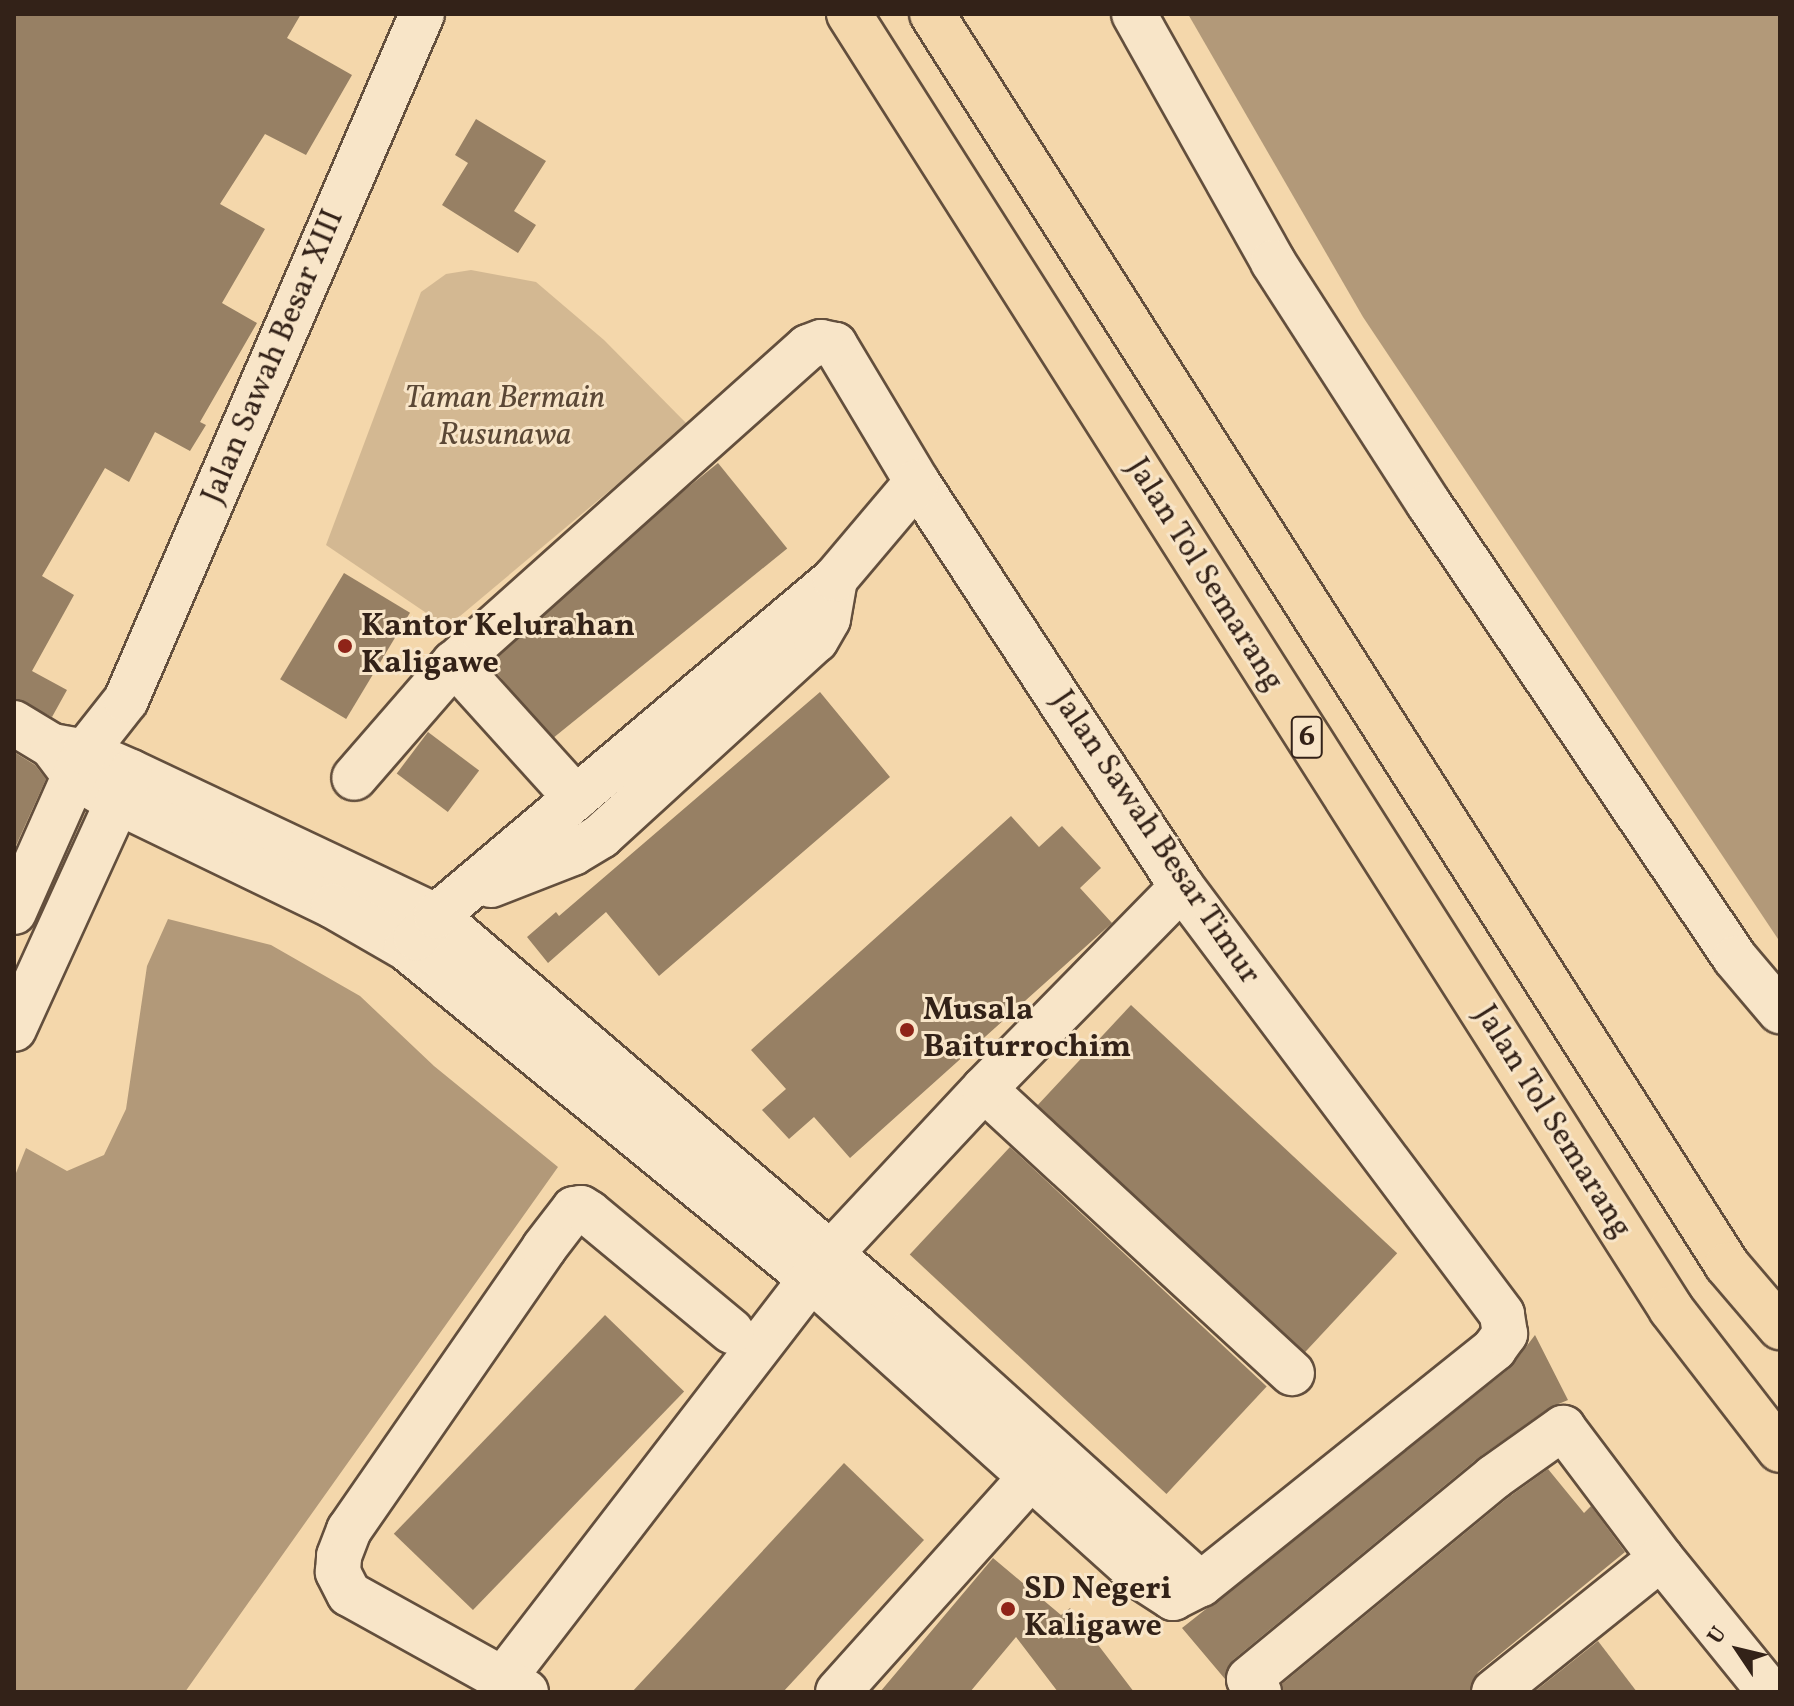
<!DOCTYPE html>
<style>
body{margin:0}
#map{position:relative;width:1794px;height:1706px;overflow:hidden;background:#f4d7ab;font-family:Vollkorn,serif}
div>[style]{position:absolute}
.green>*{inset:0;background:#d3b892}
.water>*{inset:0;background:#b29979}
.building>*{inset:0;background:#978064;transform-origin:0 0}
.roads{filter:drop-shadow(2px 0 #634f3d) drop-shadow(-2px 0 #634f3d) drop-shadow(0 2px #634f3d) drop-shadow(0 -2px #634f3d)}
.minor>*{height:44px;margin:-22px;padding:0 22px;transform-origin:22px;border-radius:22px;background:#f8e5c8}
.highway>*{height:44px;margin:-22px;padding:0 22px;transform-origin:22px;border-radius:22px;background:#f4d7ab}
.dots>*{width:22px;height:22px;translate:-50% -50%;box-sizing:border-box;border:4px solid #f8e5c8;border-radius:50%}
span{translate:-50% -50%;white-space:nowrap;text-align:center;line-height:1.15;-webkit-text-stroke:6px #f8e5c8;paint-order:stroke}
.shield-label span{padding:2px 6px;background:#f8e5c8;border:2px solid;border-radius:6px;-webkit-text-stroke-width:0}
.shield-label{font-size:30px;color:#332218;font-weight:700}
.street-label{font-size:32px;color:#332218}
.park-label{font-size:32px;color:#5b4836;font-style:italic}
.poi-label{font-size:32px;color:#332218;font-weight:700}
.left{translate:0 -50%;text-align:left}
.frame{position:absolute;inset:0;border:16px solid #332218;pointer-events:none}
.north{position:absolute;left:1698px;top:1610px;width:80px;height:80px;-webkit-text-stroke:6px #f8e5c8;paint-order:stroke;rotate:305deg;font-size:22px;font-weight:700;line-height:32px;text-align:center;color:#332218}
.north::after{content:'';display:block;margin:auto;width:28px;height:36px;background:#332218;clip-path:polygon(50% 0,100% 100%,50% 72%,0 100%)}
</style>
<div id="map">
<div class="green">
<i style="clip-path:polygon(471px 270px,536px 282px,604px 340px,688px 425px,447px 627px,326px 545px,421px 292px,446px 274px)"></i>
</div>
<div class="water">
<i style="clip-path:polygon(1188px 14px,1780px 14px,1780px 942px,1363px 317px)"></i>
<i style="clip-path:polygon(168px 919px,271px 945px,360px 996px,434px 1066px,558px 1167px,185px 1692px,14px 1692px,14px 1178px,26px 1148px,67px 1171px,104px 1155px,126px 1109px,147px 966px)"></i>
</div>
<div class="building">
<i style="clip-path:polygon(14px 14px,301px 14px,287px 38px,352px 75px,306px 155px,265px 134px,220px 204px,265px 229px,222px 303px,257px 323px,200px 422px,206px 425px,190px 451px,155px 432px,129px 482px,105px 468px,42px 576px,74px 595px,32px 671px,67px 690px,52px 717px,14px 698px)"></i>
<i style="clip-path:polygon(476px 119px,546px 161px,514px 211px,536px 225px,518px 253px,442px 205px,468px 163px,455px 155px)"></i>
<i style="left:718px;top:463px;width:110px;height:304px;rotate:51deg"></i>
<i style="left:344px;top:573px;width:77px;height:124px;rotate:31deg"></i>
<i style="clip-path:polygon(820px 692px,890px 777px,659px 976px,606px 912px,548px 963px,527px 937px,556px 912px,559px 916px)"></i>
<i style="left:428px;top:732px;width:64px;height:52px;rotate:37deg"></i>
<i style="clip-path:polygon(14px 752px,35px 765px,46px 779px,14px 850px)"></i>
<i style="clip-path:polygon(1011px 816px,1039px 847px,1062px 826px,1101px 868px,1080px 888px,1112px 923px,850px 1158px,814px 1117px,789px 1139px,762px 1110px,786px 1089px,751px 1050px)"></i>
<i style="left:1131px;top:1005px;width:364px;height:137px;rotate:43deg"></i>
<i style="left:1010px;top:1147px;width:351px;height:147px;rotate:43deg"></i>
<i style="left:605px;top:1315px;width:110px;height:304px;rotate:44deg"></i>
<i style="clip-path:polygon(1535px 1335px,1568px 1400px,1549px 1408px,1478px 1458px,1233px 1660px,1225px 1679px,1182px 1628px,1510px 1368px)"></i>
<i style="clip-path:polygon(844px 1463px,924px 1540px,783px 1692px,632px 1692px)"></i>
<i style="clip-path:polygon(1548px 1469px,1584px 1513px,1591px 1506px,1625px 1552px,1478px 1672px,1470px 1692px,1283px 1692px,1282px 1684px,1509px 1497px)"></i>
<i style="clip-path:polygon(993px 1558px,1061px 1615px,1070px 1608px,1134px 1692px,1058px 1692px,1016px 1637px,970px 1692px,880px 1692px)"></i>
<i style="clip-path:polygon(1598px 1641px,1637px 1692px,1534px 1692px)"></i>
</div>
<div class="roads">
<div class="minor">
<i style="left:1134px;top:14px;width:284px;rotate:60.7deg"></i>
<i style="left:1273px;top:262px;width:288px;rotate:57.2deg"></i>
<i style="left:1429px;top:504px;width:547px;rotate:56.02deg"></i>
<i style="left:1735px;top:958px;width:70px;rotate:49.7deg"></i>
<i style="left:454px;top:663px;width:182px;rotate:47.9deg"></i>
<i style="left:14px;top:723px;width:44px;rotate:31.2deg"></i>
<i style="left:52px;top:746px;width:34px;rotate:10deg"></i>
<i style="left:85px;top:752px;width:50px;rotate:23.5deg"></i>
<i style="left:131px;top:772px;width:337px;rotate:25.3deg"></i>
<i style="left:436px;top:916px;width:631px;rotate:40.56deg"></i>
<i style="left:915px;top:1326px;width:385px;rotate:42.1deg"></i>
<i style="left:52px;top:746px;width:39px;rotate:53deg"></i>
<i style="left:75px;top:777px;width:50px;rotate:30.2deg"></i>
<i style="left:118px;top:802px;width:239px;rotate:25.8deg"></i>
<i style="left:333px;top:906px;width:84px;rotate:29.9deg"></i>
<i style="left:406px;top:948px;width:523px;rotate:39.26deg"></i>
<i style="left:811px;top:1279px;width:448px;rotate:42deg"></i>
<i style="left:1144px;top:1579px;width:35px;rotate:33deg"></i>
<i style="left:1173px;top:1598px;width:31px;rotate:-27deg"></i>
<i style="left:1201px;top:1584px;width:376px;rotate:-38.7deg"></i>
<i style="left:1494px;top:1349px;width:19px;rotate:-54deg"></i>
<i style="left:1505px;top:1334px;width:20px;rotate:-99deg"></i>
<i style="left:1502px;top:1314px;width:534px;rotate:-126.85deg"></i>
<i style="left:1182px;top:887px;width:484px;rotate:-123.2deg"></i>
<i style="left:917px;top:482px;width:160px;rotate:-120.9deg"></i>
<i style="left:835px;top:345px;width:14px;rotate:-168deg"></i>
<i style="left:821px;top:342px;width:14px;rotate:159deg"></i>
<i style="left:808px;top:347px;width:475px;rotate:138.2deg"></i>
<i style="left:454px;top:663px;width:152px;rotate:131deg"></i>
<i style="left:491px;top:885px;width:88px;rotate:-21.3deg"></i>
<i style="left:573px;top:853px;width:33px;rotate:-31deg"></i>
<i style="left:601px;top:836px;width:291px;rotate:-42.4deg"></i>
<i style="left:816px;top:640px;width:24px;rotate:-60deg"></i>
<i style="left:828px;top:619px;width:41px;rotate:-80.1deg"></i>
<i style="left:14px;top:912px;width:175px;rotate:-66.1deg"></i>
<i style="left:85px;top:752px;width:66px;rotate:-51.7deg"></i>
<i style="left:126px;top:700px;width:747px;rotate:-66.66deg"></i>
<i style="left:416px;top:938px;width:30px;rotate:-48deg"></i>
<i style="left:436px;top:916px;width:522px;rotate:-40.18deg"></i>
<i style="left:835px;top:579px;width:127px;rotate:-49.8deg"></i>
<i style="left:14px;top:1029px;width:280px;rotate:-65.5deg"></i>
<i style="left:984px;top:1089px;width:419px;rotate:42.7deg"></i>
<i style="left:504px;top:1678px;width:536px;rotate:-52.42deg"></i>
<i style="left:831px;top:1253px;width:224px;rotate:-47deg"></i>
<i style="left:984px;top:1089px;width:283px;rotate:-45.6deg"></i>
<i style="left:526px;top:1692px;width:202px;rotate:-151deg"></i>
<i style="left:349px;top:1594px;width:25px;rotate:-117deg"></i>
<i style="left:338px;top:1572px;width:16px;rotate:-86deg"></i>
<i style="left:339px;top:1556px;width:28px;rotate:-69deg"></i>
<i style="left:349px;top:1530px;width:343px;rotate:-55.3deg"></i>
<i style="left:544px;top:1248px;width:49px;rotate:-52.4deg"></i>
<i style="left:574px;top:1209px;width:7px;rotate:-8deg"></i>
<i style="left:581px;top:1208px;width:9px;rotate:32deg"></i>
<i style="left:589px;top:1213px;width:185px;rotate:39.7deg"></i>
<i style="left:838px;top:1692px;width:290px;rotate:-48.1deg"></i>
<i style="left:1259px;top:1692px;width:16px;rotate:-128deg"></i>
<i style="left:1249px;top:1679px;width:318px;rotate:-39.5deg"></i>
<i style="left:1494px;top:1477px;width:85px;rotate:-35.4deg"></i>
<i style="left:1563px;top:1428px;width:163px;rotate:53deg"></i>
<i style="left:1661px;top:1558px;width:173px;rotate:50.9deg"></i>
<i style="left:1494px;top:1692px;width:214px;rotate:-38.7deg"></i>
</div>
<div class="highway">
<i style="left:849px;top:14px;width:1534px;rotate:57.59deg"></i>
<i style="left:1671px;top:1309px;width:178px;rotate:52.3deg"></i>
<i style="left:932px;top:14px;width:1482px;rotate:57.56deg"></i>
<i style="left:1727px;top:1265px;width:82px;rotate:49.5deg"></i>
</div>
</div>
<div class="dots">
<i style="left:345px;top:646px;background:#8f2418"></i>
<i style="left:907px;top:1030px;background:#8f2418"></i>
<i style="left:1008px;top:1609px;background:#8f2418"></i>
</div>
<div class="shield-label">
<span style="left:1307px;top:737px">6</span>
</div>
<div class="street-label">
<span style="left:274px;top:357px;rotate:-67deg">Jalan Sawah Besar XIII</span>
<span style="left:1204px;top:575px;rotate:58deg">Jalan Tol Semarang</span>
<span style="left:1155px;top:838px;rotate:56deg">Jalan Sawah Besar Timur</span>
<span style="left:1552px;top:1122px;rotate:58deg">Jalan Tol Semarang</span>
</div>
<div class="park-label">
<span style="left:505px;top:418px">Taman Bermain<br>Rusunawa</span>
</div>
<div class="poi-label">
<span class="left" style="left:361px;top:646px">Kantor Kelurahan<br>Kaligawe</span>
<span class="left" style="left:923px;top:1030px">Musala<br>Baiturrochim</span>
<span class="left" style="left:1024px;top:1609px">SD Negeri<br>Kaligawe</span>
</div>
<div class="frame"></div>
<div class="north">U</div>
</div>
